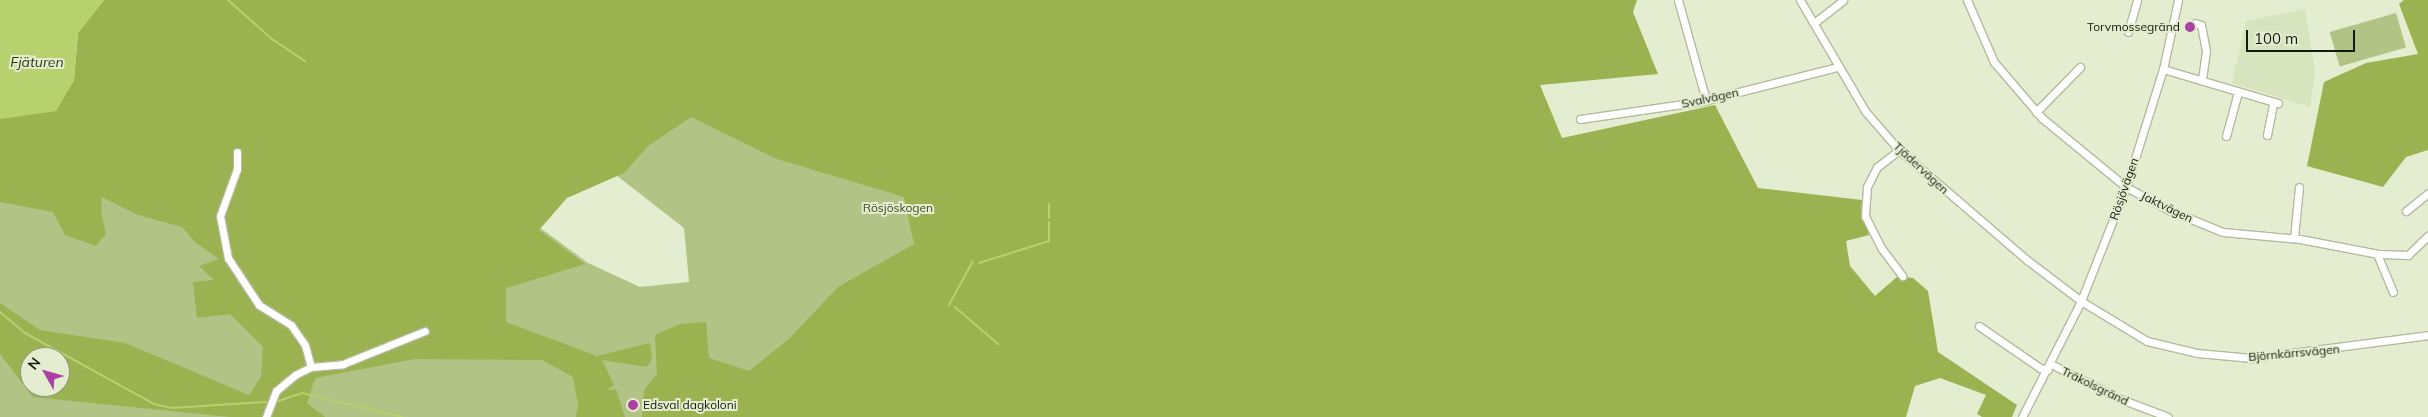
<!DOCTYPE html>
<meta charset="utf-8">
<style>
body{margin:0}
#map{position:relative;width:2428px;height:417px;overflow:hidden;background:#e4edcf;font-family:Mulish,sans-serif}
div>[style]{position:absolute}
.built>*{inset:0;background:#d8e4be}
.green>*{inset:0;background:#b1c385;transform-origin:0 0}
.forest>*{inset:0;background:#9ab24f}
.water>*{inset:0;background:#b7d16e}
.stream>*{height:2px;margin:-1px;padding:0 1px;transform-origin:1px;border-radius:1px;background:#b7d16e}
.roads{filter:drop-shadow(1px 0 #b2bb9e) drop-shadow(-1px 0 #b2bb9e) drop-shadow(0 1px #b2bb9e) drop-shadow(0 -1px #b2bb9e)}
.minor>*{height:7px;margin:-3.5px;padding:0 3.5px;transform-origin:3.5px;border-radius:3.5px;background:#fff}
.dots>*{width:14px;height:14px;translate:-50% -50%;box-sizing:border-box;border:2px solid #e4edcf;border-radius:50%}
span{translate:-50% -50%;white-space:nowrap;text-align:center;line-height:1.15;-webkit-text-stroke:4px #e4edcf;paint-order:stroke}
.poi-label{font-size:12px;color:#16190f}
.right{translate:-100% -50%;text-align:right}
.left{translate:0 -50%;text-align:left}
.street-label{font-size:12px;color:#16190f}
.park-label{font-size:12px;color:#3e4920}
.water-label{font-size:14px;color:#2e370d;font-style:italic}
.north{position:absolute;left:20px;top:347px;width:50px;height:50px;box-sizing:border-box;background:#e4edcf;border:1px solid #929882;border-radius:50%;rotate:308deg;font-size:14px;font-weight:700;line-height:20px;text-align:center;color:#16190f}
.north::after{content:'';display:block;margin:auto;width:18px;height:22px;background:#ab41a2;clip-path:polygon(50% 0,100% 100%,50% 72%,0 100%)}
.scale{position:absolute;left:2246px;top:30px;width:109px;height:22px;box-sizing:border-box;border:2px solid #16190f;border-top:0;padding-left:6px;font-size:15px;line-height:18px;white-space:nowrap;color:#16190f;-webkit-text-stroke:4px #e4edcf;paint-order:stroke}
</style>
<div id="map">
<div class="built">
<i style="clip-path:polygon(2305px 9px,2315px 71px,2310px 107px,2232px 83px,2246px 21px)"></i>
</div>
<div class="green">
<i style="clip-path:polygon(evenodd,927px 0,1557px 417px,0 417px,0 97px,927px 0,616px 175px,684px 228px,689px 282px,640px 287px,588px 263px,539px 227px,565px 197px,616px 175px,927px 0,30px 357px,60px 357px,60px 387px,30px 387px,30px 357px)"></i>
<i style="left:2396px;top:13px;width:36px;height:69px;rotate:74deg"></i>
</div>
<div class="forest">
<i style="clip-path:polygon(evenodd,104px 0,1637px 0,1633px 12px,1658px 74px,1540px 85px,1562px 138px,1715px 105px,1758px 188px,1862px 200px,1861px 211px,1869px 235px,1846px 241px,1850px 266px,1875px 296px,1898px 276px,1913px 278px,1928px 291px,1938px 352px,2017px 405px,2012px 417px,1982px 417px,1977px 414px,1986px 395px,1940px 378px,1915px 386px,1906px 417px,642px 417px,644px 390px,657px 374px,655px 335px,680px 324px,706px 322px,709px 358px,749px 371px,789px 339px,838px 287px,914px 244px,904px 197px,777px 159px,691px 117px,648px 146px,624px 173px,567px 198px,539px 230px,585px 264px,506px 288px,506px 322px,597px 356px,650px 343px,652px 359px,647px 367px,602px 360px,614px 385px,606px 391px,616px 389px,625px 417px,576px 417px,578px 405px,573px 377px,542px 360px,415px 359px,315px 378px,307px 403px,325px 417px,230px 417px,33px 397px,0 354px,0 303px,40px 330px,125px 343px,249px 395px,261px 377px,263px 347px,230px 314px,197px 318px,193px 282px,214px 280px,199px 266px,219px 259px,195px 242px,182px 227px,138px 215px,102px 197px,101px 211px,106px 234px,96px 246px,65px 235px,53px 212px,0 202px,0 119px,56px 111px,74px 80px,78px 33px,104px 0,30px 357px,60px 357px,60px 387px,30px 387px,30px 357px)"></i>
<i style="clip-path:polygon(2404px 0,2428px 0,2428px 150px,2406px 157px,2383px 187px,2307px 166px,2324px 82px,2366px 63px,2418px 54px,2399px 4px)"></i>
</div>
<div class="water">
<i style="clip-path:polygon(0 0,104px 0,78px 33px,74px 80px,56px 111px,0 119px)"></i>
</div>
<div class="stream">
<i style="left:228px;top:0;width:59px;rotate:41.6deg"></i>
<i style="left:272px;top:39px;width:40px;rotate:34deg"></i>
<i style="left:1049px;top:218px;width:14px;rotate:-90deg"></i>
<i style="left:979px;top:263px;width:73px;rotate:-17.4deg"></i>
<i style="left:1049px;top:241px;width:19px;rotate:-90deg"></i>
<i style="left:949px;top:305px;width:50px;rotate:-61.4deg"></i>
<i style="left:955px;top:307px;width:57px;rotate:40.7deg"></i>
<i style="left:0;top:312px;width:33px;rotate:40deg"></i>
<i style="left:25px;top:333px;width:147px;rotate:28.8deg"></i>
<i style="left:154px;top:404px;width:18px;rotate:13deg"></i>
<i style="left:172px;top:408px;width:94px;rotate:-3.7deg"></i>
<i style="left:278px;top:401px;width:25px;rotate:-18deg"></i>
<i style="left:302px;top:393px;width:103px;rotate:13.5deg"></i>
</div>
<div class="roads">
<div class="minor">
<i style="left:1678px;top:0;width:104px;rotate:74.4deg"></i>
<i style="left:1800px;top:0;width:129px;rotate:59.6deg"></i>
<i style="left:1865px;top:111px;width:52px;rotate:48.9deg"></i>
<i style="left:1899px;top:150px;width:169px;rotate:40.7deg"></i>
<i style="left:2027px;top:260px;width:68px;rotate:37.2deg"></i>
<i style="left:2081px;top:301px;width:77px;rotate:31.2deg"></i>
<i style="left:2147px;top:341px;width:51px;rotate:13.5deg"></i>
<i style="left:2197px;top:353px;width:55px;rotate:5.2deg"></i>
<i style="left:2252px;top:358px;width:177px;rotate:-7.4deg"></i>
<i style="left:1967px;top:0;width:68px;rotate:66.5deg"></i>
<i style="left:1994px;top:62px;width:74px;rotate:49.4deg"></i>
<i style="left:2042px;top:118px;width:109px;rotate:39.4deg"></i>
<i style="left:2126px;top:187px;width:49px;rotate:28.1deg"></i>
<i style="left:2169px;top:210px;width:58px;rotate:22.2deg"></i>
<i style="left:2223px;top:232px;width:77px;rotate:5.2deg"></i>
<i style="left:2300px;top:239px;width:80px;rotate:10.8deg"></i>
<i style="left:2379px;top:254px;width:29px;rotate:2deg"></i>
<i style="left:2408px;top:255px;width:28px;rotate:-44deg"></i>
<i style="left:1814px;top:23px;width:37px;rotate:-38deg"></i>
<i style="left:2195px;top:23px;width:6px;rotate:18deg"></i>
<i style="left:2201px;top:25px;width:26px;rotate:79deg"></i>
<i style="left:2206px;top:51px;width:30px;rotate:98deg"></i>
<i style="left:2128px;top:32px;width:33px;rotate:-74deg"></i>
<i style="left:2163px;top:69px;width:120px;rotate:16.5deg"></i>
<i style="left:2036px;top:112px;width:63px;rotate:-45.6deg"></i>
<i style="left:1580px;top:119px;width:124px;rotate:-8.3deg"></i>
<i style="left:1703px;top:101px;width:138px;rotate:-14.2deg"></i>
<i style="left:2267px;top:135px;width:33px;rotate:-79deg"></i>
<i style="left:2226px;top:136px;width:46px;rotate:-74.7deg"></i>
<i style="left:1899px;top:150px;width:28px;rotate:142deg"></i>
<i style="left:1877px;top:167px;width:22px;rotate:117deg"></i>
<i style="left:1867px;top:187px;width:29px;rotate:94deg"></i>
<i style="left:1865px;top:216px;width:37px;rotate:63deg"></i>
<i style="left:1882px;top:249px;width:34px;rotate:53deg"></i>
<i style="left:237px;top:152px;width:17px;rotate:90deg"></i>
<i style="left:237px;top:169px;width:50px;rotate:109.9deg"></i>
<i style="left:220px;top:216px;width:43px;rotate:79.2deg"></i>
<i style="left:228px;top:258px;width:56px;rotate:56.6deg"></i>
<i style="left:259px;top:305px;width:38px;rotate:32deg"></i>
<i style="left:291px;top:325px;width:24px;rotate:55deg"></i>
<i style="left:305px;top:345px;width:23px;rotate:75deg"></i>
<i style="left:2406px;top:211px;width:28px;rotate:-39deg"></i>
<i style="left:2294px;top:238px;width:51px;rotate:-84.4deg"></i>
<i style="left:2377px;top:254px;width:41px;rotate:67.2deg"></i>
<i style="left:1979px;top:326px;width:74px;rotate:34.5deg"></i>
<i style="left:2040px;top:368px;width:8px;rotate:14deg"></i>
<i style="left:2051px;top:364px;width:75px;rotate:26.9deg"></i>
<i style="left:2118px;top:398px;width:53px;rotate:20.8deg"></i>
<i style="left:266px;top:417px;width:28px;rotate:-69deg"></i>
<i style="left:276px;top:391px;width:25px;rotate:-40deg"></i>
<i style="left:295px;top:375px;width:18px;rotate:-27deg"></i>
<i style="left:311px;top:367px;width:32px;rotate:-5deg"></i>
<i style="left:343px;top:364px;width:88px;rotate:-21.9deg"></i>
<i style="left:2022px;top:417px;width:130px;rotate:-63deg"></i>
<i style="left:2081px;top:301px;width:123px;rotate:-68.5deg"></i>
<i style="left:2126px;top:187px;width:124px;rotate:-72.6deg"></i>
<i style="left:2163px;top:69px;width:71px;rotate:-77.7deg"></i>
</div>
</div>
<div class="dots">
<i style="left:2190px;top:27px;background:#ab41a2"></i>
<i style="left:633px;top:405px;background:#ab41a2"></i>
</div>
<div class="poi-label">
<span class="right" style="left:2180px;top:27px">Torvmossegränd</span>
<span class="left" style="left:643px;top:405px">Edsval dagkoloni</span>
</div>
<div class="street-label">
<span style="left:1710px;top:98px;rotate:-12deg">Svalvägen</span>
<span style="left:1921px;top:168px;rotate:43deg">Tjädervägen</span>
<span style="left:2124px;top:189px;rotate:-71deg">Rösjövägen</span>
<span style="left:2167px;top:207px;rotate:26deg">Jaktvägen</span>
<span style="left:2294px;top:353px;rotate:-5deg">Björnkärrsvägen</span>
<span style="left:2095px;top:386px;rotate:26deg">Träkolsgränd</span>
</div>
<div class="park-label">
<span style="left:898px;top:208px">Rösjöskogen</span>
</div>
<div class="water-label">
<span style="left:37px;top:62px">Fjäturen</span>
</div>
<div class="north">N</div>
<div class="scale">100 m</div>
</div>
